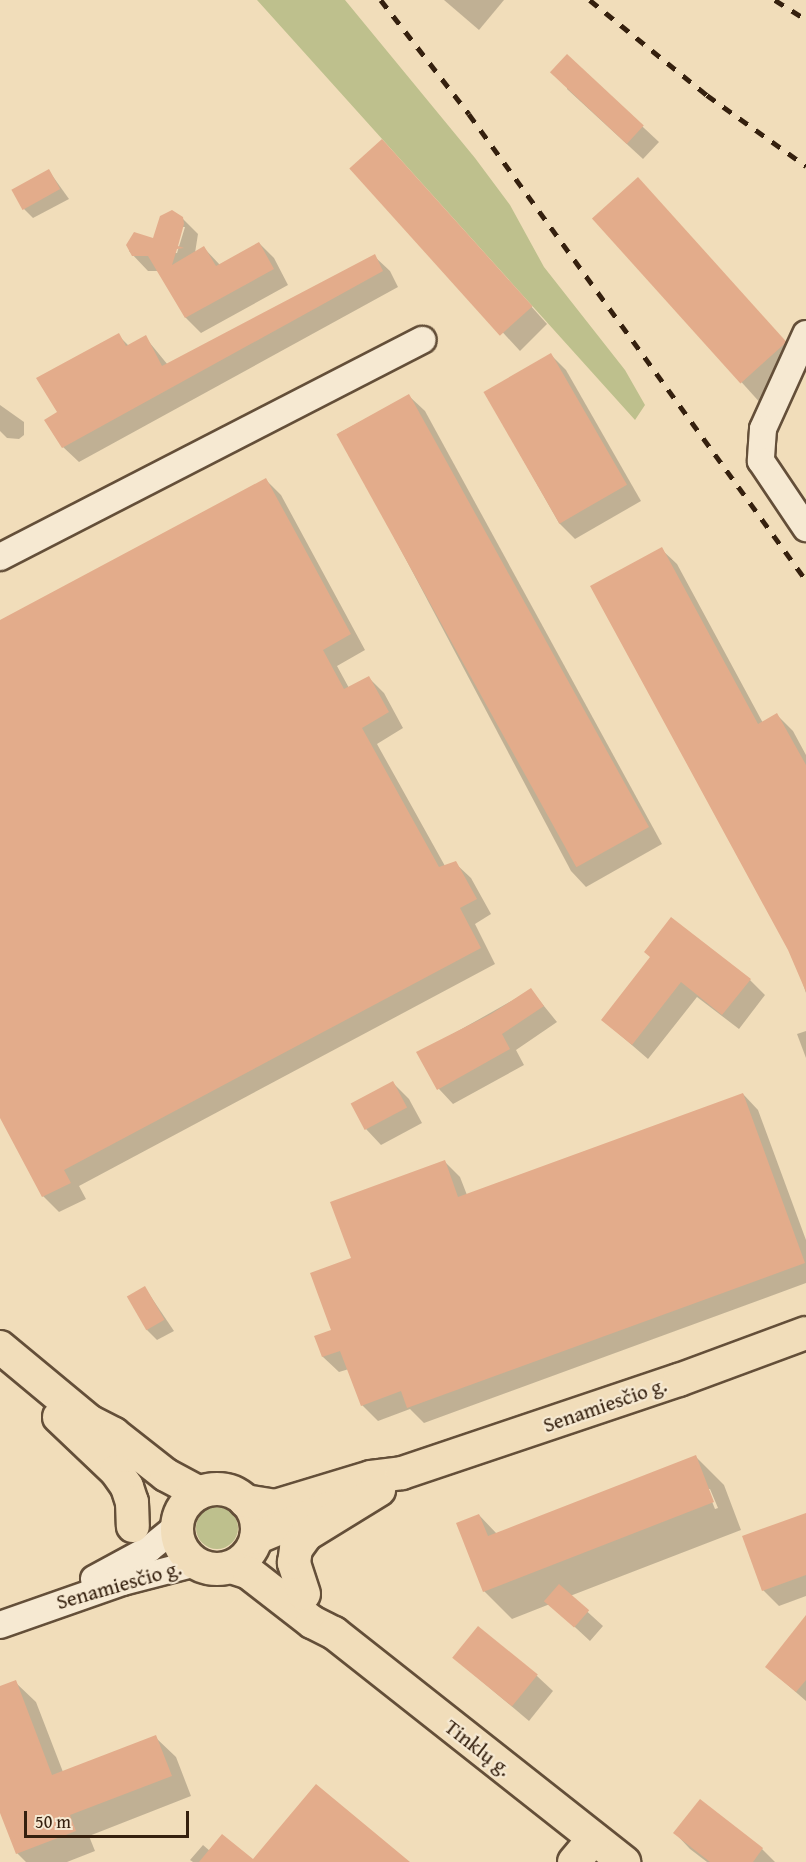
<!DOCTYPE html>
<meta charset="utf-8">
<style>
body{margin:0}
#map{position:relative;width:806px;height:1862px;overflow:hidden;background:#f1ddba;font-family:"Gentium Book Plus",serif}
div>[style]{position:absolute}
.green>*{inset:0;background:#bec08d}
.round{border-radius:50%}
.shadow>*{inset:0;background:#0003;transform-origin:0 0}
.building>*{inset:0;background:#e3ac8b;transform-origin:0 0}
.roads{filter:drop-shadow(2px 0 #644f39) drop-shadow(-2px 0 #644f39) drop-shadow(0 2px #644f39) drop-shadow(0 -2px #644f39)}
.minor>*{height:26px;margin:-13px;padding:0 13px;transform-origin:13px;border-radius:13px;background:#f6e9d2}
.major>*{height:32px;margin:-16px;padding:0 16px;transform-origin:16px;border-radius:16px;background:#f1ddba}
.major>.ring{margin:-16px;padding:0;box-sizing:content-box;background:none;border:32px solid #f1ddba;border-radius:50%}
.rail>*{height:4.5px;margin-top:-2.25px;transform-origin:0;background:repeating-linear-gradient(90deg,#35200e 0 10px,transparent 0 20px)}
span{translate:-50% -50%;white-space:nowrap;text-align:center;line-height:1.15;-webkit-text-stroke:4.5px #f6e9d2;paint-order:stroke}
.street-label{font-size:21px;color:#35200e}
.scale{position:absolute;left:24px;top:1811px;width:165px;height:27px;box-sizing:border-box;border:3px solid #35200e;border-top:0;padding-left:8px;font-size:18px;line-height:21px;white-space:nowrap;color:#35200e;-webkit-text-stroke:4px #f6e9d2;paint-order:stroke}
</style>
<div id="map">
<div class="green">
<i style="clip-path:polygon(257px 0,345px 0,475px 158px,510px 205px,544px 267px,625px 370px,645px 405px,635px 420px)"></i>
<i class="round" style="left:196px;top:1507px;width:42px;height:42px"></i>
</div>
<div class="shadow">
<i style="clip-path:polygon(444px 0,504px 0,479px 30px)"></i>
<i style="clip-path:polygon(567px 56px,659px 142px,643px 159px,567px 89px)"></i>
<i style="clip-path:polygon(397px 157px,547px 324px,520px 351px,351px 168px)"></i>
<i style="clip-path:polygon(49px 171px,69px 199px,33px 218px,23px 208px)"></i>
<i style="left:638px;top:179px;width:249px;height:59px;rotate:48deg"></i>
<i style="clip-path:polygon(evenodd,182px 218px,198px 234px,195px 253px,204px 248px,220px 265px,259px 243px,274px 258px,288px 285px,201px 333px,186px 318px,158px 271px,148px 271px,129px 251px,129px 240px,154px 240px,182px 218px,182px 227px,185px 227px,177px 253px,174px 253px,182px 227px)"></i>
<i style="clip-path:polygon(374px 256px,390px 271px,398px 287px,79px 462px,63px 447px,59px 413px,118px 335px,129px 346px,145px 337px,168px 365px)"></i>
<i style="clip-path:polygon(551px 355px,566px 370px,641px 501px,575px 539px,559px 523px,485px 392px)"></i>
<i style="clip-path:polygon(409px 396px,425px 411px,662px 844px,586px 887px,571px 871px,339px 433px)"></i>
<i style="clip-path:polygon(0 405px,24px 422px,24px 435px,19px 439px,7px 438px,0 431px)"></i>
<i style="clip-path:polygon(266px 480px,281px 495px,365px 650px,337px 666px,349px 688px,369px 678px,384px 693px,403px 728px,377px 744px,445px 866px,455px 863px,471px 878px,491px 914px,475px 924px,495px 964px,79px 1186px,86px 1199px,59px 1212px,43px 1196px,0 1115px,0 622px)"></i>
<i style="clip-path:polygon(661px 549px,677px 564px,763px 723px,777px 715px,793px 731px,806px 755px,806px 993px)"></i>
<i style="clip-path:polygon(651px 957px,750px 980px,765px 995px,739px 1029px,697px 997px,648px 1059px,603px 1020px)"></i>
<i style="clip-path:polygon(531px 990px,557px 1022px,516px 1050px,524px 1065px,453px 1104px,439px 1089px,419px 1053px)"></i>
<i style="clip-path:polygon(806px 1031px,806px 1058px,797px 1034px)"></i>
<i style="clip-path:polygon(393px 1083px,409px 1099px,422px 1123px,381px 1145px,366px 1129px)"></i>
<i style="clip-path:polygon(743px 1094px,758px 1110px,806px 1240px,806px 1283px,424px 1423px,410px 1409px,378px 1421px,362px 1405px,349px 1369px,339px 1372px,323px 1357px,316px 1337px,333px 1331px,353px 1259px,444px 1161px,460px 1177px,467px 1195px)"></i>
<i style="clip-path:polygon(145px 1288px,174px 1331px,157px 1340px,147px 1330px)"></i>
<i style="clip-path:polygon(evenodd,696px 1457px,724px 1485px,741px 1530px,570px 1596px,603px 1626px,590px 1641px,550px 1604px,512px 1619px,484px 1591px,479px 1515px,497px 1534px,696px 1457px,707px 1489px,710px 1489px,718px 1508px,715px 1509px,707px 1489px)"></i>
<i style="clip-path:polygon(806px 1514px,806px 1596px,779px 1606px,763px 1590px)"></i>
<i style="clip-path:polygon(806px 1619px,806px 1701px,767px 1667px)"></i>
<i style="clip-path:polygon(454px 1658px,537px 1676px,553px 1691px,529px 1721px)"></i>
<i style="clip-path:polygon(15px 1682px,36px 1702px,63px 1772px,155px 1737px,176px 1757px,191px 1796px,89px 1836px,95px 1851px,67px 1862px,26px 1862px,17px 1853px,0 1809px,0 1688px)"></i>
<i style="clip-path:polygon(700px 1801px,762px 1849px,775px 1862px,707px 1862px,690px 1849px,675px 1833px)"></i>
<i style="clip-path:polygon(203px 1845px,210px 1851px,253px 1862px,408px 1862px,193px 1862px,190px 1860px)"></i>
</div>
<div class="building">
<i style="left:567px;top:54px;width:105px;height:25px;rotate:43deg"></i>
<i style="left:382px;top:139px;width:225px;height:44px;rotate:48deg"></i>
<i style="left:49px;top:169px;width:23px;height:43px;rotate:61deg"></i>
<i style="left:638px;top:177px;width:222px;height:62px;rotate:48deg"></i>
<i style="clip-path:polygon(172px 210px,183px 217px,184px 224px,178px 246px,184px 248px,177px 249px,172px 265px,204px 246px,216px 266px,259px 242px,274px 269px,185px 318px,148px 256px,132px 256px,126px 245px,134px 232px,153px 238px,160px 216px)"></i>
<i style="clip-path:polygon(375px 254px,383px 271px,62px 448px,44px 420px,57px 412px,36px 378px,119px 333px,126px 346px,146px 335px,162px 366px)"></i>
<i style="left:551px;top:353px;width:152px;height:78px;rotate:60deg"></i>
<i style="left:409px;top:394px;width:495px;height:83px;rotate:61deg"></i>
<i style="clip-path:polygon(266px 478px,351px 634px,323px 650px,344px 689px,369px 676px,389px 712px,362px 728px,439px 867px,456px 861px,477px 899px,460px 908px,481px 948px,64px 1170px,71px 1183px,42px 1197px,0 1118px,0 620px)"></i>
<i style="clip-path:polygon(662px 547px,758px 724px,777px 713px,806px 765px,806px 992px,788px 950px,590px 586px)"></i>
<i style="clip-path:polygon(671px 917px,751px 979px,722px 1015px,681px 982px,632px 1045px,601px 1020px,650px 957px,644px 952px)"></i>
<i style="clip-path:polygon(531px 988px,544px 1006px,502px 1034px,510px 1049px,437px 1090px,416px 1052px,491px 1014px)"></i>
<i style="left:393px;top:1081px;width:30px;height:48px;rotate:62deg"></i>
<i style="clip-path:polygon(743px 1093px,805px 1263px,407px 1408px,401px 1391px,361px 1406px,340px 1351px,322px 1357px,314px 1336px,331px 1330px,310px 1273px,351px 1258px,330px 1202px,445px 1160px,458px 1197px)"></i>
<i style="left:145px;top:1286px;width:39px;height:21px;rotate:60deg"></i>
<i style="clip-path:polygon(696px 1455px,714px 1502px,483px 1592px,456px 1523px,479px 1514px,488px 1536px)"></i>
<i style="clip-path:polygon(806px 1513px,806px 1575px,762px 1591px,742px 1536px)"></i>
<i style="left:559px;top:1584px;width:40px;height:23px;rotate:41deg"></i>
<i style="clip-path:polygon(806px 1615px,806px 1680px,796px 1692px,765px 1667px)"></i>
<i style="left:478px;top:1626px;width:77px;height:41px;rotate:39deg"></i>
<i style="clip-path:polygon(16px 1680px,52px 1775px,156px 1735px,172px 1776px,70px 1815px,76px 1831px,16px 1854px,0 1813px,0 1686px)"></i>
<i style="clip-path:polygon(316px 1784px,410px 1862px,199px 1862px,222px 1834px,253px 1859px)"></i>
<i style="clip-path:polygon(700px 1799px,763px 1848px,753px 1862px,710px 1862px,673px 1833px)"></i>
</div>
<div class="roads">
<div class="minor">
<i style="left:806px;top:334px;width:104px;rotate:114.4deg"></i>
<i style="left:763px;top:429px;width:32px;rotate:94deg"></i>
<i style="left:761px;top:461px;width:81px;rotate:56.1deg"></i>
<i style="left:0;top:557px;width:475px;rotate:-27.2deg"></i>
<i style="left:94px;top:1579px;width:63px;rotate:-28.6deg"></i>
<i style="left:149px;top:1549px;width:36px;rotate:-39deg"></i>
<i style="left:0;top:1625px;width:130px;rotate:-19.3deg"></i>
<i style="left:123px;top:1582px;width:75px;rotate:-14.6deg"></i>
</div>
<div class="major">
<i style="left:0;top:1347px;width:116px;rotate:39.7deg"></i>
<i style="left:89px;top:1421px;width:28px;rotate:27deg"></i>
<i style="left:114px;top:1434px;width:66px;rotate:38.3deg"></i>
<i style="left:166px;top:1475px;width:38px;rotate:28deg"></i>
<i style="left:59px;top:1417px;width:79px;rotate:43.5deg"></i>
<i style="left:116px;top:1471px;width:19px;rotate:55deg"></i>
<i style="left:127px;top:1487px;width:16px;rotate:72deg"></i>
<i style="left:132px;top:1502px;width:24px;rotate:88deg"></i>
<i class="ring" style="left:177px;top:1489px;width:48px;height:48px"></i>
<i style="left:245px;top:1501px;width:30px;rotate:9deg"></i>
<i style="left:275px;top:1506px;width:100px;rotate:-16.8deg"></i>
<i style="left:371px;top:1477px;width:31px;rotate:-7deg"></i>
<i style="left:402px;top:1473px;width:292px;rotate:-18.6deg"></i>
<i style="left:679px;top:1380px;width:135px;rotate:-20.3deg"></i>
<i style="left:256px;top:1538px;width:78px;rotate:-22.6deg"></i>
<i style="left:231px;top:1567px;width:19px;rotate:18deg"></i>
<i style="left:249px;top:1573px;width:80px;rotate:37.9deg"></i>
<i style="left:312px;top:1622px;width:25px;rotate:27deg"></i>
<i style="left:334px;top:1633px;width:370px;rotate:38.3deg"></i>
<i style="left:304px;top:1594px;width:33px;rotate:-108deg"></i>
<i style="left:294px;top:1563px;width:14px;rotate:-82deg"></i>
<i style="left:296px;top:1549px;width:17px;rotate:-54deg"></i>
<i style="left:306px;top:1535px;width:86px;rotate:-31.7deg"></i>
<i style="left:574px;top:1862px;width:30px;rotate:-50deg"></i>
</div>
</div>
<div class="rail">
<i style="left:381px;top:0;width:144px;rotate:52.3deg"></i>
<i style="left:469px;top:114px;width:575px;rotate:54.13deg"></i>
<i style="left:590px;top:0;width:151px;rotate:39.1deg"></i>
<i style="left:707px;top:95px;width:122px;rotate:35.6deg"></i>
<i style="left:775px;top:0;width:36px;rotate:32deg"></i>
</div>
<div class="street-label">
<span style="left:605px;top:1405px;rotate:-19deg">Senamiesčio g.</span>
<span style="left:119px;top:1585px;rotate:-16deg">Senamiesčio g.</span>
<span style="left:478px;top:1748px;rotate:38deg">Tinklų g.</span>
</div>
<div class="scale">50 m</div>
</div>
